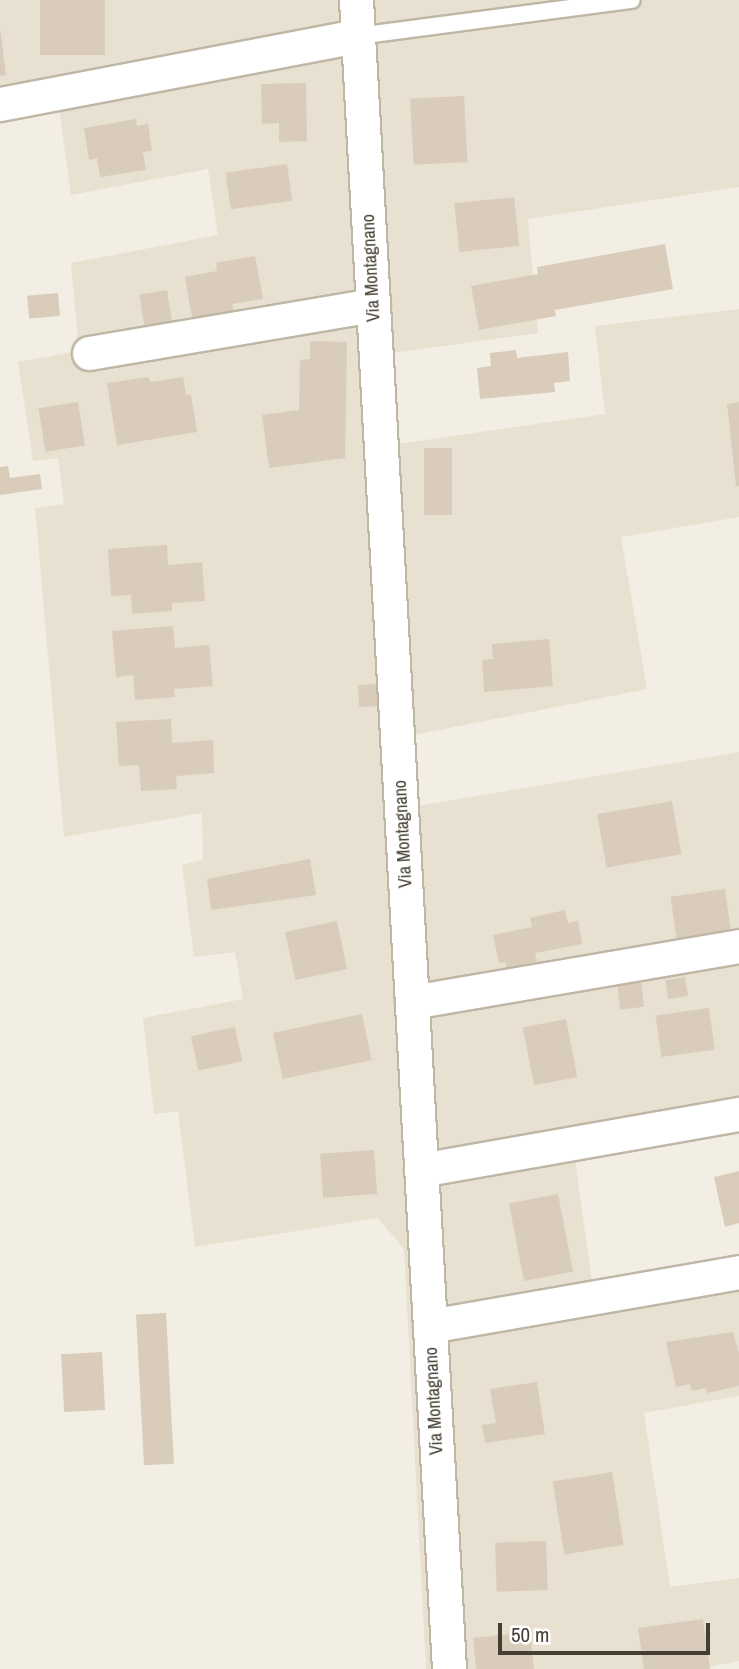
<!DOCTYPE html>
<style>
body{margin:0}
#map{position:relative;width:739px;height:1669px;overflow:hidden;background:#f3eee3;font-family:"Archivo Narrow",sans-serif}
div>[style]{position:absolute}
.residential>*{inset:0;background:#e8e0d0}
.building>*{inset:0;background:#d9ccba;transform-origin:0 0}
.roads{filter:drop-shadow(2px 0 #bfb6a5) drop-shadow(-2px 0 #bfb6a5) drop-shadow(0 2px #bfb6a5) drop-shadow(0 -2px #bfb6a5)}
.service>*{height:16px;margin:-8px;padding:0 8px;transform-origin:8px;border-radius:8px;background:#fff}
.minor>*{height:33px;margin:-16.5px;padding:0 16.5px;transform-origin:16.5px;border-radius:16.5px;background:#fff}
span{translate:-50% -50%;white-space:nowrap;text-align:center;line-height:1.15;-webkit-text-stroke:5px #fff;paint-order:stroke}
.street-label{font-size:18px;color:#453e33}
.scale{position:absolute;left:498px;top:1623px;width:212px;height:32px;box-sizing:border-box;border:4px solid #453e33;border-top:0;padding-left:9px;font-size:21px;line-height:24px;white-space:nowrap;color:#453e33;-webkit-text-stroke:5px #fff;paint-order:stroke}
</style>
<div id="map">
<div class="residential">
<i style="clip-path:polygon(0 0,739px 0,739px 187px,528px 219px,538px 333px,393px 353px,398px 444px,605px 414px,595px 326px,739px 309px,739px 517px,621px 537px,647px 689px,414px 735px,418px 806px,739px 752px,739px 1129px,575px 1159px,592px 1282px,739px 1258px,739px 1396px,644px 1413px,670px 1587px,739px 1578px,739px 1661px,700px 1669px,426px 1669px,404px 1249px,378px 1218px,195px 1247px,178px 1111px,154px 1114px,143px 1018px,243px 999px,235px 952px,194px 957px,182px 865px,203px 860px,202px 813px,64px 837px,35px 508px,64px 504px,58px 458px,33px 461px,18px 362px,79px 351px,71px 263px,218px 235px,208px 169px,71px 195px,59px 108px,0 118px)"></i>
</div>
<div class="building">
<i style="left:40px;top:0;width:65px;height:55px"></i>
<i style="clip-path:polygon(0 27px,6px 75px,0 76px)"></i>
<i style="clip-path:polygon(306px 83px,307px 141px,279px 142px,279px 123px,262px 124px,261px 84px)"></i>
<i style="left:464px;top:96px;width:66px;height:54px;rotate:87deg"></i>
<i style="clip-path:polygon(136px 119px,137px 126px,148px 124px,152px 151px,143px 152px,146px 170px,100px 177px,97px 158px,89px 160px,84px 128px)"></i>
<i style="left:287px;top:164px;width:37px;height:62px;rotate:82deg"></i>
<i style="left:514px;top:197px;width:49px;height:60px;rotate:84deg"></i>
<i style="clip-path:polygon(665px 244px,673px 289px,555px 310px,556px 316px,479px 330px,471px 286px,538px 274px,537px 267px)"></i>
<i style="clip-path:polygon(255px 256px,263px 299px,232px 304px,235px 321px,194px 329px,185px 277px,217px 271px,216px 263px)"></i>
<i style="left:167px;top:290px;width:32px;height:28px;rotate:81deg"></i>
<i style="left:58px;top:293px;width:23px;height:31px;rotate:85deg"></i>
<i style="clip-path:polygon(310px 341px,347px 342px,345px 458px,269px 468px,262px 415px,299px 410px,300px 360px,310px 359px)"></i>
<i style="clip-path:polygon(516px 350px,517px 358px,568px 352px,570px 381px,554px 383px,555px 392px,480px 399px,477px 368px,491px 366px,490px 353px)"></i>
<i style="clip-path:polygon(148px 377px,151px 382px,183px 377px,186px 395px,191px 394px,197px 432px,117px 445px,107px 383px)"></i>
<i style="left:78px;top:402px;width:44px;height:40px;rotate:81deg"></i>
<i style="clip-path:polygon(739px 402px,739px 486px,736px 486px,727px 404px)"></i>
<i style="left:424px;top:448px;width:28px;height:67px"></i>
<i style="clip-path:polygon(8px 466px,10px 478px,40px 474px,42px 489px,0 495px,0 467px)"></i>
<i style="clip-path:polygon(167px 545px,168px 565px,202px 562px,205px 601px,172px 603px,172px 611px,132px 614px,131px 595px,111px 596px,108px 549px)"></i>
<i style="clip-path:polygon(173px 626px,175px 648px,209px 645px,213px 686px,174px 689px,175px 697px,135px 700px,133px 675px,116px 677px,112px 631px)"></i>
<i style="clip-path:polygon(549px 639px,553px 686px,484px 692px,482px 660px,493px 659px,492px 644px)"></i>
<i style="left:378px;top:684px;width:22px;height:20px;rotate:87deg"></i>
<i style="clip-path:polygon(171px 719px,172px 743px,213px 740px,214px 773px,176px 776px,177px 789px,141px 791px,139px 765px,119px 766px,116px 722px)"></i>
<i style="left:672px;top:801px;width:54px;height:76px;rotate:80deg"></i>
<i style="clip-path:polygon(310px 859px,316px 895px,211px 910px,207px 879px)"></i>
<i style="left:725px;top:889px;width:49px;height:55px;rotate:82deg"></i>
<i style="clip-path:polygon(565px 910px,568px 923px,578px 921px,582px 944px,535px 953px,537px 962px,507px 968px,505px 962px,499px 963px,493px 935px,532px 927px,530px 918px)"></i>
<i style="left:337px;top:921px;width:49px;height:53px;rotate:78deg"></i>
<i style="left:685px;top:977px;width:19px;height:20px;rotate:81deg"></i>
<i style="left:641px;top:981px;width:26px;height:24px;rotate:83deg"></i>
<i style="left:709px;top:1008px;width:42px;height:54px;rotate:82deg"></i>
<i style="left:362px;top:1014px;width:47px;height:91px;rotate:78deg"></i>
<i style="left:566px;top:1019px;width:59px;height:44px;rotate:79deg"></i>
<i style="left:235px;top:1027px;width:35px;height:45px;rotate:78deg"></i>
<i style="left:374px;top:1150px;width:44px;height:54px;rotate:86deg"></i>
<i style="clip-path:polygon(739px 1171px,739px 1223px,725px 1227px,714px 1177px)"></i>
<i style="left:558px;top:1194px;width:79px;height:50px;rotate:79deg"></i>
<i style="left:166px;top:1313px;width:151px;height:30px;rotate:87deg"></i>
<i style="clip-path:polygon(733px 1332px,739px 1353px,739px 1386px,707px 1393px,706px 1388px,692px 1391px,690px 1384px,676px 1387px,666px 1342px)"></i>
<i style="left:102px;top:1352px;width:58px;height:41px;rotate:87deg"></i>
<i style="clip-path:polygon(537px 1382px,545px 1434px,485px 1443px,482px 1425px,496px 1423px,490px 1389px)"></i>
<i style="left:612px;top:1472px;width:74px;height:60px;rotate:81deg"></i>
<i style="left:546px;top:1541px;width:49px;height:51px;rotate:88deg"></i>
<i style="clip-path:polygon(703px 1619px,710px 1669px,644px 1669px,638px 1628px)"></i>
<i style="clip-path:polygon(530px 1632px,534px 1669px,476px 1669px,473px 1638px)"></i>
</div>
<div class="roads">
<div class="service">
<i style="left:358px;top:36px;width:276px;rotate:-7.5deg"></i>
</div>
<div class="minor">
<i style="left:356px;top:0;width:1672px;rotate:86.81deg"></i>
<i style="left:0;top:104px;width:364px;rotate:-10.8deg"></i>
<i style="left:89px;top:353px;width:288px;rotate:-9.6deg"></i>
<i style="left:412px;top:1002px;width:332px;rotate:-9.7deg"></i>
<i style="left:421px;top:1170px;width:323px;rotate:-10deg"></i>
<i style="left:430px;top:1326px;width:314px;rotate:-9.9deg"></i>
</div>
</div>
<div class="street-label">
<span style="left:371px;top:268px;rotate:-93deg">Via Montagnano</span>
<span style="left:403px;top:834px;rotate:-93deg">Via Montagnano</span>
<span style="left:434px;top:1401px;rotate:-93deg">Via Montagnano</span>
</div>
<div class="scale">50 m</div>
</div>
